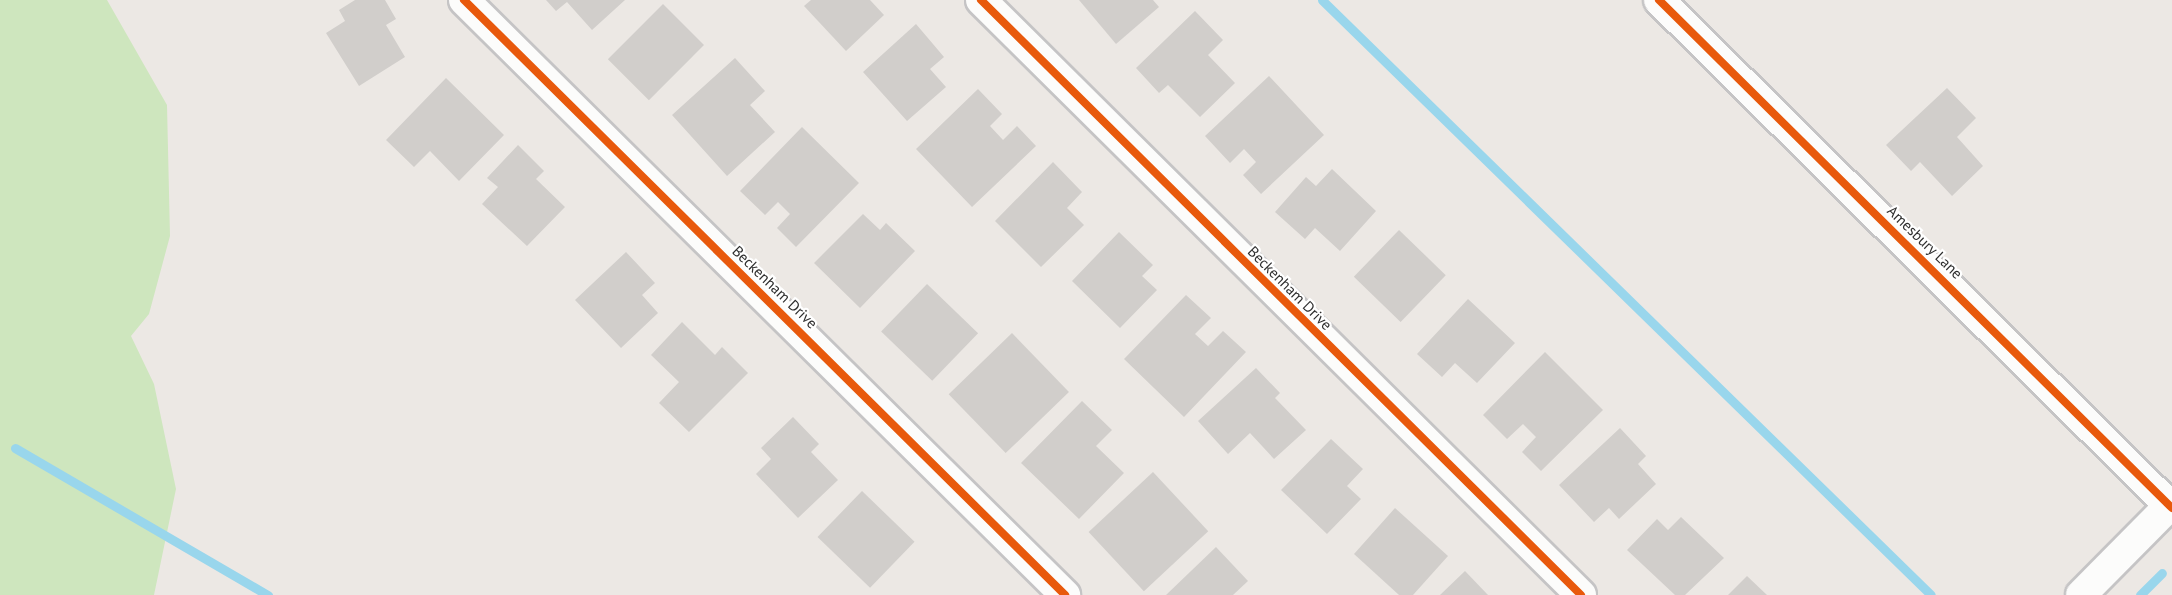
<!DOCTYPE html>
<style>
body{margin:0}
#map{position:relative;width:2172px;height:595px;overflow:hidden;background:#ece8e4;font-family:"PT Sans",sans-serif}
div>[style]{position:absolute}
.green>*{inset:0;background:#cee6be}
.stream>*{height:9px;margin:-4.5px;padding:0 4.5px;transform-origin:4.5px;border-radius:4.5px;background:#99d6ec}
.building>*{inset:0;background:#d1cecb;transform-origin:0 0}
.roads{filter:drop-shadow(2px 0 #c5c4c5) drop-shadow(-2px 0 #c5c4c5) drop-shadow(0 2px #c5c4c5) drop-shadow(0 -2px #c5c4c5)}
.street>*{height:30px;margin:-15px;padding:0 15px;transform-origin:15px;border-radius:15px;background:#fcfcfb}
.cycleway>*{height:8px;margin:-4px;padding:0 4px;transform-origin:4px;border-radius:4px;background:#e8590c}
span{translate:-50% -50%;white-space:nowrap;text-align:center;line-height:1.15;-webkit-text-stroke:4.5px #fff;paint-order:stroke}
.street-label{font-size:15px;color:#2e2e2e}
</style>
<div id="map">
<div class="green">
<i style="clip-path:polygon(0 0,107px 0,167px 105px,170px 236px,149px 314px,131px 336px,154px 384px,176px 489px,154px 595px,0 595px)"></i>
</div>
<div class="stream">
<i style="left:1322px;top:0;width:851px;rotate:44.33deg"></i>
<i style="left:15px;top:448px;width:293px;rotate:30.2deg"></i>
<i style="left:2140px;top:595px;width:31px;rotate:-45deg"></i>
</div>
<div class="building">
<i style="clip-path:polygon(355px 0,385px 0,396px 19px,386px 25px,405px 57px,359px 86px,326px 33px,345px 21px,339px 10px)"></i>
<i style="clip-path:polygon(546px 0,625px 0,592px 30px,567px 2px,556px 11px)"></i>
<i style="clip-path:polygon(811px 0,870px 0,884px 15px,846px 51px,804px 6px)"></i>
<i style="clip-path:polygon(1079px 0,1153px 0,1159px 7px,1116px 44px)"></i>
<i style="left:663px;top:4px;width:58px;height:78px;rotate:45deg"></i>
<i style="clip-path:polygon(1195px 11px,1223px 40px,1208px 55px,1235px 83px,1200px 117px,1168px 85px,1159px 93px,1136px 68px)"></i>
<i style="clip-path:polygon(916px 24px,944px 57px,930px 69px,946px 87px,907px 121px,863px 72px)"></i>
<i style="clip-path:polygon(735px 58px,765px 91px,750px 105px,775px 132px,727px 176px,672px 115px)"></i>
<i style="clip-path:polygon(1269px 76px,1324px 135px,1261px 194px,1243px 175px,1256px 162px,1244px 149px,1230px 163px,1205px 136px)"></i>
<i style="clip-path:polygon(446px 78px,504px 135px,459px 181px,430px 151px,414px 167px,386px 140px)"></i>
<i style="clip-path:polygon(1947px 88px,1976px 118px,1957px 137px,1983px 166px,1952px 196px,1920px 162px,1911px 171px,1886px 145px)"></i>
<i style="clip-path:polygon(978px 89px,1002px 114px,990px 126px,1003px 140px,1017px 126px,1036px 146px,972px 207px,916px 149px)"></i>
<i style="clip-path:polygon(802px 127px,859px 183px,796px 247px,777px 228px,790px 214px,778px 202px,765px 215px,740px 191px)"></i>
<i style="clip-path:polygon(518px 145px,544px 171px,536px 179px,565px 207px,527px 246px,482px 204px,498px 187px,487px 178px)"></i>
<i style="clip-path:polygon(1053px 162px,1082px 192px,1067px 208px,1084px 225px,1041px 267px,995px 221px)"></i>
<i style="clip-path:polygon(1332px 169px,1376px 211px,1340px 251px,1315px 228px,1305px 239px,1275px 212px,1306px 177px,1316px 186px)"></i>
<i style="clip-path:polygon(863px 214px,880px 230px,886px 223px,915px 251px,860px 308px,814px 263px)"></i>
<i style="left:1399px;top:230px;width:65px;height:65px;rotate:44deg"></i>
<i style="clip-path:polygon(1119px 232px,1153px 265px,1142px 276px,1157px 290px,1120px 328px,1072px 281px)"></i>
<i style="clip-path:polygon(626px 252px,655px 283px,642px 295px,658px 313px,621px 348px,575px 300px)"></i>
<i style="left:927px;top:284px;width:71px;height:66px;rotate:44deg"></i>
<i style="clip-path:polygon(1186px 295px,1211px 318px,1195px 334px,1208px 346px,1223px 331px,1246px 352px,1184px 417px,1124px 359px)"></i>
<i style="clip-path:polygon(1468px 299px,1515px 343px,1477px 383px,1455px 363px,1442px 377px,1417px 354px)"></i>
<i style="clip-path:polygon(682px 322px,715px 355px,722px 347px,748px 373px,689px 432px,659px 403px,679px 382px,651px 355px)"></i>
<i style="left:1012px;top:333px;width:82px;height:88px;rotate:46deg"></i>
<i style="clip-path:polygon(1545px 352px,1603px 410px,1541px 471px,1522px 452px,1536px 437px,1523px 424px,1507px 439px,1483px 415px)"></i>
<i style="clip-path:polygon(1256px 368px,1280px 393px,1275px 398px,1306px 430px,1274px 459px,1250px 433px,1228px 454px,1198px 421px)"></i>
<i style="clip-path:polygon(1082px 401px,1112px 430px,1096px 446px,1124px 473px,1079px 519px,1021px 463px)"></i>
<i style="clip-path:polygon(793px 417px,819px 444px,811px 452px,838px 480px,798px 518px,756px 474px,771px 459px,761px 448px)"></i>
<i style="clip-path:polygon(1620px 428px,1646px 456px,1638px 464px,1656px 484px,1619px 519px,1609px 508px,1594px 522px,1559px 485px)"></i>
<i style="clip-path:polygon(1331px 439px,1363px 469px,1347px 486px,1361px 499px,1327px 534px,1281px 490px)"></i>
<i style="left:1153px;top:472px;width:81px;height:88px;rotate:47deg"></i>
<i style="left:862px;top:491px;width:73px;height:64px;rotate:44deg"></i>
<i style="clip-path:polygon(1395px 508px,1448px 556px,1413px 595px,1399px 595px,1354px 554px)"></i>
<i style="clip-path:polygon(1681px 517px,1724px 558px,1685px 595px,1675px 595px,1627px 550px,1657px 519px,1668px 530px)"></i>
<i style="clip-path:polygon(1216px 547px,1248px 581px,1233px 595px,1166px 595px)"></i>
<i style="clip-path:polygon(1465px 571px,1488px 595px,1440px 595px)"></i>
<i style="clip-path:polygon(1747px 576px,1767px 595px,1728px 595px)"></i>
</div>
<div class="roads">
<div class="street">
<i style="left:464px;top:0;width:846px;rotate:44.71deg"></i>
<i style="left:981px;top:0;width:845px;rotate:44.76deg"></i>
<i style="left:1659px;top:0;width:722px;rotate:44.72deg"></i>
<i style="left:2081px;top:595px;width:129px;rotate:-45.3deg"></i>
</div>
</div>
<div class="cycleway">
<i style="left:464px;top:0;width:846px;rotate:44.71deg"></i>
<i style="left:981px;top:0;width:845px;rotate:44.76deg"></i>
<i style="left:1659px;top:0;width:722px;rotate:44.72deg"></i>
</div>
<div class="street-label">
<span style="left:1925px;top:242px;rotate:44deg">Amesbury Lane</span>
<span style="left:775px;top:287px;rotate:44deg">Beckenham Drive</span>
<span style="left:1290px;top:288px;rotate:45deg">Beckenham Drive</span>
</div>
</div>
